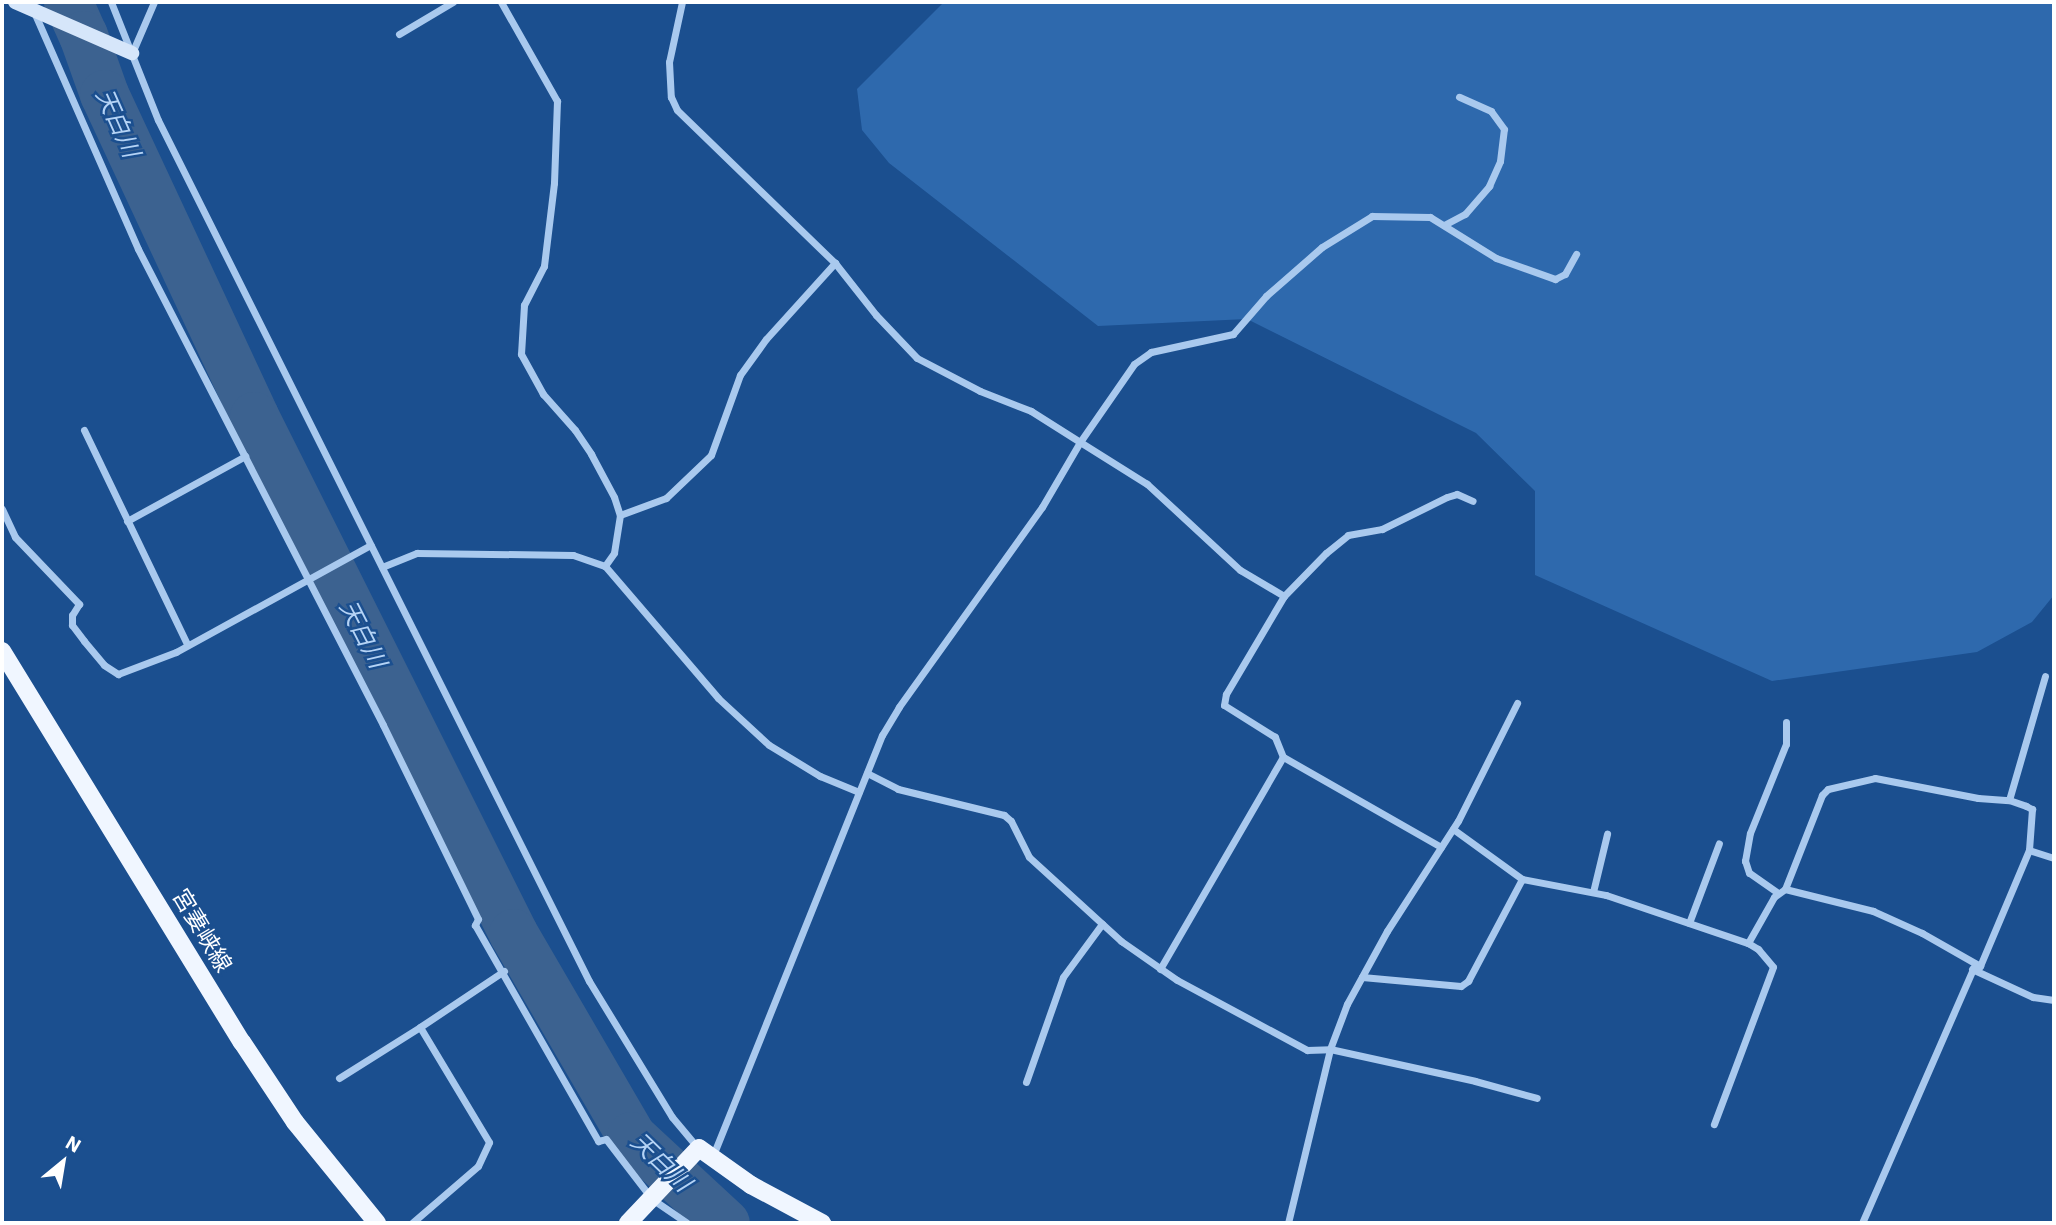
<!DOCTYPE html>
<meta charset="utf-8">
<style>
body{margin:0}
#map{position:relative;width:2056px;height:1225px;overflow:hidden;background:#1b4f8f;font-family:"IBM Plex Sans","Noto Sans JP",sans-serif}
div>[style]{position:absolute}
.green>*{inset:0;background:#2e69ad}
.river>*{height:49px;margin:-24.5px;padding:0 24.5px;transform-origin:24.5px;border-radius:24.5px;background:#3c6290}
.street>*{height:7px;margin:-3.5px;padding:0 3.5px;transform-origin:3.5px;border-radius:3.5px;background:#a9c9ee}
.secondary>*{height:14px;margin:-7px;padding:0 7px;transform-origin:7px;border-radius:7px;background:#d6e6fa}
.primary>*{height:18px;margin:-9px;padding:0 9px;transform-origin:9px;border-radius:9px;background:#f0f6ff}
span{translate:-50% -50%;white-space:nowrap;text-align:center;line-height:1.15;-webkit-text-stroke:5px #1b4f8f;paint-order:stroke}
.street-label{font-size:23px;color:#fff}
.water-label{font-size:24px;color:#b5d3f5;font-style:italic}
.frame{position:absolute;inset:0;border:4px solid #fff;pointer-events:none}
.north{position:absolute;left:28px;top:1127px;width:70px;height:70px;-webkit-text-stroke:5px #1b4f8f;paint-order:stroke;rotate:30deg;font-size:19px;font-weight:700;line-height:28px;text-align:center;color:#fff}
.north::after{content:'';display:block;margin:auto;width:24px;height:32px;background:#fff;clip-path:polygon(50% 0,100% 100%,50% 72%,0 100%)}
</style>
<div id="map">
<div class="green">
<i style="clip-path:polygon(944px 2px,2054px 2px,2054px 595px,2032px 622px,1977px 652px,1772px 681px,1535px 575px,1535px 491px,1476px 433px,1247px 319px,1098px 326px,889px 163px,862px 130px,857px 89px)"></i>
</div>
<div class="river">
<i style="left:68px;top:2px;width:36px;rotate:66deg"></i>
<i style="left:83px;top:35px;width:63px;rotate:70.4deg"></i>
<i style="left:104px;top:94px;width:355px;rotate:65deg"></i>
<i style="left:254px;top:416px;width:578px;rotate:63.39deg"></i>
<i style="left:513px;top:933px;width:235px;rotate:59.8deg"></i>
<i style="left:631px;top:1136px;width:128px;rotate:42.8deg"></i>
</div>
<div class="street">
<i style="left:111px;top:2px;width:127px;rotate:68.3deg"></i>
<i style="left:158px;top:120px;width:963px;rotate:63.41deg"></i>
<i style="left:589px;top:981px;width:159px;rotate:58.6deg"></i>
<i style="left:672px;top:1117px;width:40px;rotate:50deg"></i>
<i style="left:501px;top:2px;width:114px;rotate:60.5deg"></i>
<i style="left:557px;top:101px;width:82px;rotate:92.1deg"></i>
<i style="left:554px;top:183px;width:84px;rotate:96.9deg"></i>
<i style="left:544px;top:266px;width:44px;rotate:117.1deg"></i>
<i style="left:524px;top:305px;width:49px;rotate:93.5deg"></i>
<i style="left:521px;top:354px;width:46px;rotate:61.2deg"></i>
<i style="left:543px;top:394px;width:48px;rotate:48.4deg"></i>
<i style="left:575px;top:430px;width:29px;rotate:56deg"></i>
<i style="left:591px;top:454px;width:49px;rotate:61.9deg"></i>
<i style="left:614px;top:497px;width:19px;rotate:72deg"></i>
<i style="left:620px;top:515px;width:38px;rotate:99deg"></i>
<i style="left:614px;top:553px;width:16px;rotate:125deg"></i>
<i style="left:682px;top:2px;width:61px;rotate:102.2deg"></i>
<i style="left:669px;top:62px;width:35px;rotate:87deg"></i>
<i style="left:671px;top:97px;width:14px;rotate:65deg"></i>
<i style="left:677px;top:110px;width:220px;rotate:44.1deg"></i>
<i style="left:835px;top:263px;width:66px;rotate:51.7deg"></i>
<i style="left:876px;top:315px;width:59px;rotate:46.4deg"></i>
<i style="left:917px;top:358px;width:71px;rotate:27.6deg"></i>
<i style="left:980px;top:391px;width:55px;rotate:21.4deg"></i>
<i style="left:1031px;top:411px;width:58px;rotate:32.3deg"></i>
<i style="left:1080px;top:442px;width:75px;rotate:120.3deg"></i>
<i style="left:1042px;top:507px;width:246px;rotate:125.6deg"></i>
<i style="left:899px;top:707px;width:33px;rotate:121deg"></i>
<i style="left:882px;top:735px;width:456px;rotate:111.9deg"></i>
<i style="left:34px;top:12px;width:259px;rotate:66.3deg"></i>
<i style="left:138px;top:249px;width:535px;rotate:62.76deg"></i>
<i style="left:383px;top:725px;width:216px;rotate:63.9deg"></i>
<i style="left:478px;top:919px;width:7px;rotate:117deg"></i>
<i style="left:475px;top:925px;width:249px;rotate:60.3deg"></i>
<i style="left:598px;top:1141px;width:8px;rotate:-14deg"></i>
<i style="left:606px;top:1139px;width:76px;rotate:52.5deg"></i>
<i style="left:652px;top:1199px;width:42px;rotate:34.4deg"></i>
<i style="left:399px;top:34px;width:63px;rotate:-30.7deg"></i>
<i style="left:132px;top:53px;width:56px;rotate:-66.7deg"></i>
<i style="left:1444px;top:225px;width:24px;rotate:-28deg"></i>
<i style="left:1465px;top:214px;width:37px;rotate:-49deg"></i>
<i style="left:1489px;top:186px;width:27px;rotate:-66deg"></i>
<i style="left:1500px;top:161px;width:32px;rotate:-83deg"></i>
<i style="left:1504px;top:129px;width:22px;rotate:-126deg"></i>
<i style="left:1491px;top:111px;width:35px;rotate:-156deg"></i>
<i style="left:84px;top:430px;width:237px;rotate:64.3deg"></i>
<i style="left:2px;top:509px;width:31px;rotate:65deg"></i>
<i style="left:15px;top:537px;width:93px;rotate:46.3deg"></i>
<i style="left:79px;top:604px;width:13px;rotate:122deg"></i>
<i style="left:72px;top:615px;width:10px;rotate:90deg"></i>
<i style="left:72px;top:625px;width:20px;rotate:53deg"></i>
<i style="left:84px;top:641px;width:31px;rotate:50deg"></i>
<i style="left:104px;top:665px;width:17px;rotate:33deg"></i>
<i style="left:118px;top:674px;width:62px;rotate:-20.8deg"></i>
<i style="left:176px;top:652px;width:222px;rotate:-28.8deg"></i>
<i style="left:620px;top:515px;width:49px;rotate:-20.3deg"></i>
<i style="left:666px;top:498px;width:62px;rotate:-43.7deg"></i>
<i style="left:711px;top:455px;width:85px;rotate:-70.1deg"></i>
<i style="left:740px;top:375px;width:44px;rotate:-54.2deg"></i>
<i style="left:766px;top:339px;width:103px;rotate:-47.8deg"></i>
<i style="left:127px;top:521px;width:135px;rotate:-28.8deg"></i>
<i style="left:382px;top:567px;width:38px;rotate:-22deg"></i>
<i style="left:417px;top:553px;width:156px;rotate:0.7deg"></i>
<i style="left:573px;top:555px;width:34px;rotate:19deg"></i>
<i style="left:605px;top:566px;width:174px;rotate:49.4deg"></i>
<i style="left:718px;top:698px;width:69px;rotate:42.7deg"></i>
<i style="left:769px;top:745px;width:60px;rotate:31.3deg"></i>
<i style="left:820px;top:776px;width:42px;rotate:22.3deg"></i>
<i style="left:1284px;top:596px;width:51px;rotate:-149.4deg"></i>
<i style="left:1240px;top:570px;width:127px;rotate:-137.2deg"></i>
<i style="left:1147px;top:484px;width:79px;rotate:-147.9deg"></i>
<i style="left:1080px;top:442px;width:95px;rotate:-55.3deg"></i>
<i style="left:1134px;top:364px;width:21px;rotate:-35deg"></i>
<i style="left:1151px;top:352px;width:84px;rotate:-12.4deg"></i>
<i style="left:1233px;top:334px;width:50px;rotate:-49deg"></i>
<i style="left:1266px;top:296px;width:74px;rotate:-41.2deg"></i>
<i style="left:1322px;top:247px;width:59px;rotate:-31.8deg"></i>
<i style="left:1372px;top:216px;width:58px;rotate:1deg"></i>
<i style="left:1430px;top:217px;width:78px;rotate:31.8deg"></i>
<i style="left:1496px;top:258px;width:63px;rotate:19.6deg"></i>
<i style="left:1555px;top:279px;width:11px;rotate:-27deg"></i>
<i style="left:1565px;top:274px;width:23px;rotate:-61deg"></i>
<i style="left:867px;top:773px;width:35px;rotate:27deg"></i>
<i style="left:898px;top:789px;width:109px;rotate:13.8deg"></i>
<i style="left:1004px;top:815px;width:9px;rotate:41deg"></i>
<i style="left:1011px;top:821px;width:40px;rotate:63.4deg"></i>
<i style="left:1029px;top:857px;width:125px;rotate:42.4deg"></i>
<i style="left:1121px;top:941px;width:68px;rotate:34.9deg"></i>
<i style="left:1177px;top:980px;width:148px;rotate:28.3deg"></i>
<i style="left:1307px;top:1050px;width:23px;rotate:-2deg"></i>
<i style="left:1330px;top:1049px;width:148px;rotate:12.4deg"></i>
<i style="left:1475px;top:1081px;width:64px;rotate:15.3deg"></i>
<i style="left:2009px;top:800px;width:129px;rotate:-73.8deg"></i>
<i style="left:1453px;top:829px;width:85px;rotate:35.9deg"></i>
<i style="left:1522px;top:879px;width:86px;rotate:10.8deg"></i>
<i style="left:1606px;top:895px;width:150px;rotate:18.7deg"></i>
<i style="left:1748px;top:943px;width:12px;rotate:31deg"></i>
<i style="left:1758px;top:949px;width:23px;rotate:50deg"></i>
<i style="left:1773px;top:967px;width:168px;rotate:110.6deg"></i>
<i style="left:1441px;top:847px;width:182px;rotate:-150.3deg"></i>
<i style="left:1283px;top:757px;width:22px;rotate:-112deg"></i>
<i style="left:1275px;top:737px;width:60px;rotate:-147.9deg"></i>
<i style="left:1224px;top:705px;width:11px;rotate:-80deg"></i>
<i style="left:1226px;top:694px;width:114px;rotate:-59.4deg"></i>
<i style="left:1284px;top:596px;width:60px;rotate:-45.7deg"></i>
<i style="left:1326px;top:553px;width:28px;rotate:-39deg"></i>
<i style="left:1348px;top:535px;width:35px;rotate:-10deg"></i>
<i style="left:1382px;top:529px;width:72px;rotate:-26.2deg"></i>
<i style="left:1447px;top:497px;width:10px;rotate:-17deg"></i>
<i style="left:1457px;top:494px;width:17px;rotate:24deg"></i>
<i style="left:1785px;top:889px;width:101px;rotate:-68.5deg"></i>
<i style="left:1822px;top:795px;width:8px;rotate:-45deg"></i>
<i style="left:1828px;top:789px;width:48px;rotate:-13.2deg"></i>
<i style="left:1875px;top:778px;width:105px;rotate:11deg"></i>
<i style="left:1978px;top:798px;width:31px;rotate:4deg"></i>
<i style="left:2009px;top:800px;width:18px;rotate:19deg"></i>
<i style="left:2026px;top:806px;width:7px;rotate:27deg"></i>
<i style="left:2032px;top:809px;width:41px;rotate:94.2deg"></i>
<i style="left:1593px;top:892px;width:60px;rotate:-76.4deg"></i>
<i style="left:1778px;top:893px;width:35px;rotate:-145deg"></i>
<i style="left:1749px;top:873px;width:13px;rotate:-108deg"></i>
<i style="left:1745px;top:861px;width:28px;rotate:-80deg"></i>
<i style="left:1750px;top:833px;width:96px;rotate:-68deg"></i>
<i style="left:1786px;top:744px;width:22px;rotate:-90deg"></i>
<i style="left:1689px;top:923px;width:85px;rotate:-69.4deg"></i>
<i style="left:1748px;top:943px;width:53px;rotate:-60.5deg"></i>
<i style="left:1774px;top:897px;width:14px;rotate:-36deg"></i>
<i style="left:1785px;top:889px;width:91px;rotate:14deg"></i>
<i style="left:1873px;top:911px;width:54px;rotate:24.2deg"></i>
<i style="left:1922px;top:933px;width:67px;rotate:29.6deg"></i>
<i style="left:1980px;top:966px;width:126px;rotate:-67.1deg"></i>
<i style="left:2029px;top:850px;width:26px;rotate:18deg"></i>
<i style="left:1160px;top:969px;width:245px;rotate:-59.9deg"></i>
<i style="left:1972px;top:969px;width:67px;rotate:24.7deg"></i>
<i style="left:2033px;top:997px;width:21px;rotate:8deg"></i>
<i style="left:1362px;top:977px;width:99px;rotate:5.2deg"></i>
<i style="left:1461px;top:986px;width:9px;rotate:-36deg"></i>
<i style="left:1468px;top:981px;width:115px;rotate:-62.1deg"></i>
<i style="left:339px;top:1078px;width:96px;rotate:-32.2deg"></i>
<i style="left:1026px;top:1082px;width:111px;rotate:-70.6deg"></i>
<i style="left:1063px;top:977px;width:66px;rotate:-53.7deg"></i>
<i style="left:412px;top:1223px;width:87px;rotate:-40.8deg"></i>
<i style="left:478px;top:1166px;width:26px;rotate:-65deg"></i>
<i style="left:489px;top:1142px;width:134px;rotate:-121deg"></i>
<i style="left:420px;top:1027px;width:101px;rotate:-33.7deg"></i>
<i style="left:1288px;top:1223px;width:179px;rotate:-76.4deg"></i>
<i style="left:1330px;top:1049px;width:48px;rotate:-69.3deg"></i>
<i style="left:1347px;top:1004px;width:83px;rotate:-61.3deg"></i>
<i style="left:1387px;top:931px;width:131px;rotate:-57.2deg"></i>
<i style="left:1458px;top:821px;width:132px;rotate:-63.4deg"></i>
<i style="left:1862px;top:1223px;width:283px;rotate:-66.4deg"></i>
</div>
<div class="secondary">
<i style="left:15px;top:2px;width:128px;rotate:23.6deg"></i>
</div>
<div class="primary">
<i style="left:2px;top:651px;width:459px;rotate:58.5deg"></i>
<i style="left:242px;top:1042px;width:96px;rotate:56.5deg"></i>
<i style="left:295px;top:1122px;width:130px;rotate:50.9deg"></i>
<i style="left:628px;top:1223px;width:103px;rotate:-46.6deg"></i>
<i style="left:699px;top:1148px;width:64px;rotate:35.4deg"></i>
<i style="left:751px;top:1185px;width:81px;rotate:28.2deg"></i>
</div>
<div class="street-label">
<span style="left:203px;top:930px;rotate:59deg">宮妻峡線</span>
</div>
<div class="water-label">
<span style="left:118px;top:123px;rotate:66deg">天白川</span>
<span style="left:363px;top:634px;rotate:63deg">天白川</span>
<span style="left:661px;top:1162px;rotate:44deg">天白川</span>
</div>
<div class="frame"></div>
<div class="north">N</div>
</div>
